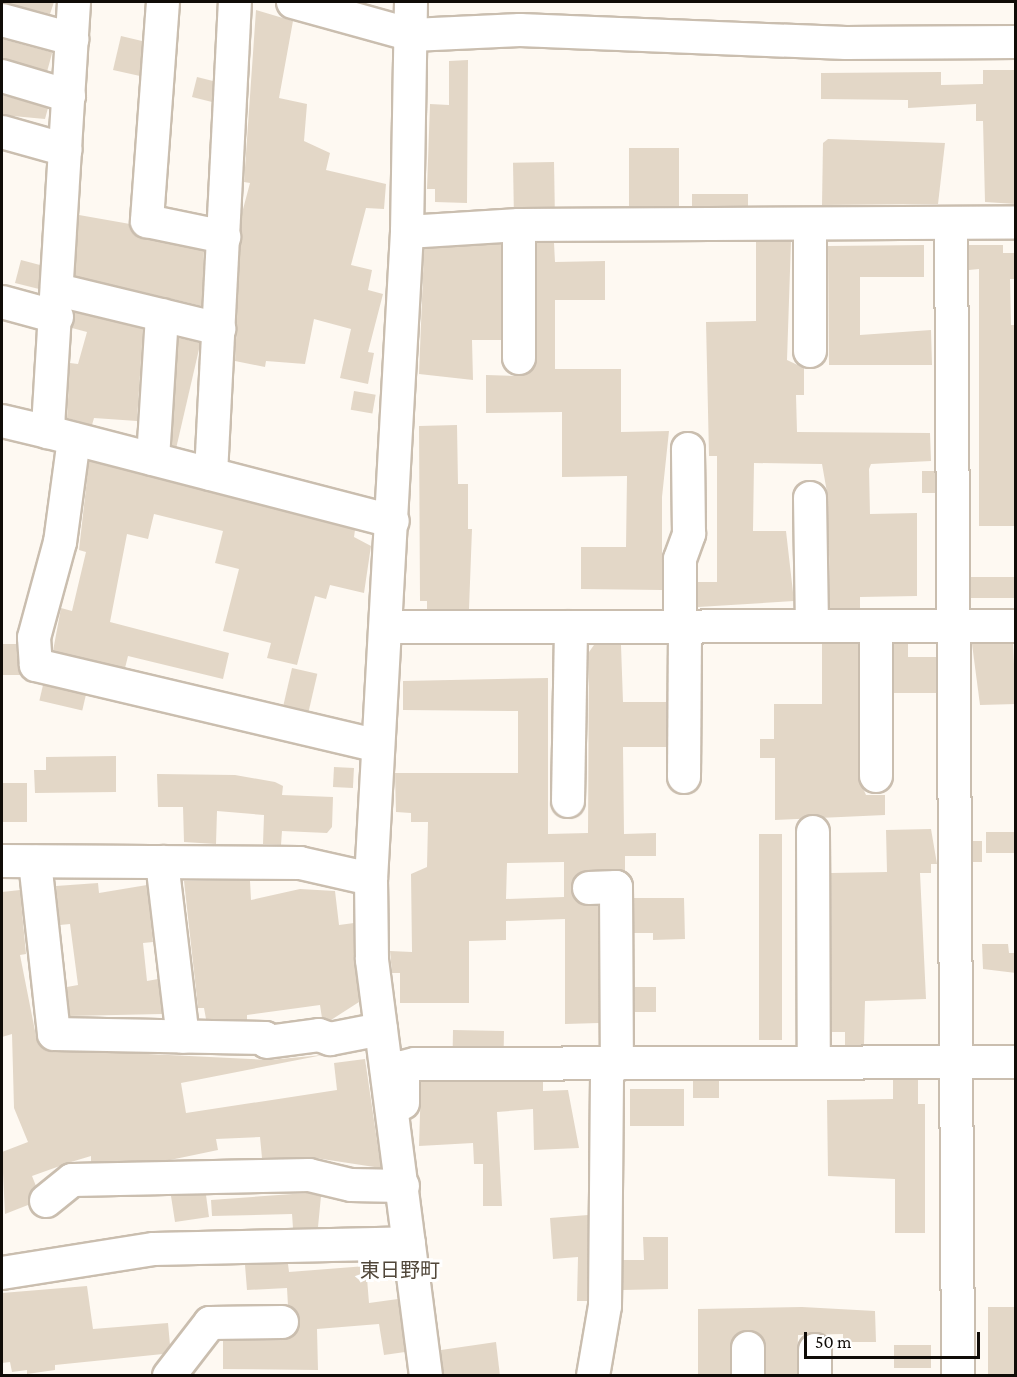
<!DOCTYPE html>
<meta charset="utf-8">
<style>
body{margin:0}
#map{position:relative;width:1017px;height:1377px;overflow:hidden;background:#fef9f2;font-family:"Crimson Pro","Noto Sans JP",serif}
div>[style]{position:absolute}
.building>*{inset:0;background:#e3d7c7;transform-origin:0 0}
.roads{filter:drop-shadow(2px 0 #cabeaf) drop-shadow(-2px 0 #cabeaf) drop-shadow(0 2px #cabeaf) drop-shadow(0 -2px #cabeaf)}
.minor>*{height:32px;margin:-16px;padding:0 16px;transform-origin:16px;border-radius:16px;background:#fff}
span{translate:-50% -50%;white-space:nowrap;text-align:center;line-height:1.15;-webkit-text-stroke:6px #fff;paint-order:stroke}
.quarter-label{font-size:20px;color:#51473a}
.frame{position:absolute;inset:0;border:3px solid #100c07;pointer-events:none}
.scale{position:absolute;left:804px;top:1332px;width:176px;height:27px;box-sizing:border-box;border:3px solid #100c07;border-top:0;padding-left:8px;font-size:18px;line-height:21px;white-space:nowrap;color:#100c07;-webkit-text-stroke:4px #fff;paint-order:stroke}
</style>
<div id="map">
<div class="building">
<i style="clip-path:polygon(2px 2px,54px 2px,50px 14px)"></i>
<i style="clip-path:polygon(256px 10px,293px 21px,279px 98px,307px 104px,304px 141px,330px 153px,326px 170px,386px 184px,384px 209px,366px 208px,351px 265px,372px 270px,368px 290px,383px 294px,368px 352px,374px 353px,368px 384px,340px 378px,351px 329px,314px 319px,305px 364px,266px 361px,265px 367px,235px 361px,242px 213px,250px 183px,244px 182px)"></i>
<i style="clip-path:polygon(121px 36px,142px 41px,140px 76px,113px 70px)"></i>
<i style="left:2px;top:39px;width:52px;height:20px;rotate:15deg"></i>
<i style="clip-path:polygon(468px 60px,467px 203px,435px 202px,435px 189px,427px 189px,430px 104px,449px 105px,449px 61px)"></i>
<i style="clip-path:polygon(983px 70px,1016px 70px,1016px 204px,985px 202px,983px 121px,976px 121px,976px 104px,908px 108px,908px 100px,821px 99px,821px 73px,941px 72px,941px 85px,983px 84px)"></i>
<i style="clip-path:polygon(197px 77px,213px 81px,212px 102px,192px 97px)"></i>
<i style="clip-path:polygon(2px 95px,48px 108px,45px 119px,2px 115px)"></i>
<i style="clip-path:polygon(828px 139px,945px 143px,938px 204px,822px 205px,823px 143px)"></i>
<i style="left:629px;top:148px;width:50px;height:58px"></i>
<i style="left:554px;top:162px;width:45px;height:41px;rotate:89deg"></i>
<i style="left:692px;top:194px;width:56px;height:12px"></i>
<i style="clip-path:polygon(79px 215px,130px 224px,143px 238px,204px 251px,202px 306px,75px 276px)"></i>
<i style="clip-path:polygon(791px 241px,787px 360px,804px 368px,804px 395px,796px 395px,797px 432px,930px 433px,931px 461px,871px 464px,869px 469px,870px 514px,917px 513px,917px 596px,860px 597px,860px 608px,830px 608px,828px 498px,822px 464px,754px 463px,753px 531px,786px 531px,794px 601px,698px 607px,698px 582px,717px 582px,717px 456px,709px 456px,706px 322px,756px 321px,756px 242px)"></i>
<i style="clip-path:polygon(537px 243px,554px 243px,555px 262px,605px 261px,605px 300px,555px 300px,555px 369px,621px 369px,621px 432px,669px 431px,662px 497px,662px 590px,581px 589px,581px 547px,626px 547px,627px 476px,562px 477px,562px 412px,486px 413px,486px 375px,520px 376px,535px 366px)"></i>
<i style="clip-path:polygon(501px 244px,501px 340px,472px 340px,473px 380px,419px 374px,424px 249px)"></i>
<i style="clip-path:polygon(924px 245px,924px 277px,860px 277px,860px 335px,931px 330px,932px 365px,829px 365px,828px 246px)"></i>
<i style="clip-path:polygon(969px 245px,1003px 245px,1003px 253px,1016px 253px,1016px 279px,1010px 279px,1011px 325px,1016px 325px,1016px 526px,979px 526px,979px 269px,969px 270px)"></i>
<i style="clip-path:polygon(21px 260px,40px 265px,39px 289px,15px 283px)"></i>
<i style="clip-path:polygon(74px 312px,143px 329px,137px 421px,94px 418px,92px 425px,67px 418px,70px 363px,78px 364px,87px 332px,72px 328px)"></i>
<i style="left:179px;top:338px;width:22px;height:107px;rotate:13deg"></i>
<i style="left:354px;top:391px;width:22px;height:19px;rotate:10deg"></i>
<i style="clip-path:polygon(457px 425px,458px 484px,468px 484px,468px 529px,472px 529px,469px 609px,427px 609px,427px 601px,420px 601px,419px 426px)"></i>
<i style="clip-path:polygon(89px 461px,355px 530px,354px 537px,371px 546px,364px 593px,330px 585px,326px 599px,315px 596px,297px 665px,267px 658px,271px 643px,223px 631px,239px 569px,215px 563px,223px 531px,154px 514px,148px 539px,127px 534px,110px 622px,229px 653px,223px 679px,128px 656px,125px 668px,53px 651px,61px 608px,72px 611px,86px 552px,79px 550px)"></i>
<i style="left:935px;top:471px;width:22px;height:13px;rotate:90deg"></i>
<i style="left:971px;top:577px;width:45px;height:21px"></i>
<i style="clip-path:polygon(2px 644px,16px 644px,21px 675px,2px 675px)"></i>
<i style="clip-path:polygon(822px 644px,858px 644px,858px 777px,866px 795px,885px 795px,885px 815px,775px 820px,775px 758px,760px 758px,760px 739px,774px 739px,774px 704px,822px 704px)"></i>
<i style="clip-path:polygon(894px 644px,908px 644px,908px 657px,936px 657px,936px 693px,894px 693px)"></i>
<i style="clip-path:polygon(972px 644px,1013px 644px,1016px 704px,980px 705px)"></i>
<i style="clip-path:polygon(evenodd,594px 645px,621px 645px,623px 702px,666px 702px,666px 747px,623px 747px,624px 834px,656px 833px,656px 856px,625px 856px,625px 872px,580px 873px,571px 888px,580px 904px,598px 906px,599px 1023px,565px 1024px,565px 919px,506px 921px,506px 940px,469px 941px,469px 1003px,400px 1003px,400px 973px,392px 973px,390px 951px,412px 952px,411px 874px,427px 867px,428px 822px,411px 822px,411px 813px,396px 812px,395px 773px,518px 773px,518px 711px,403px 710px,403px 681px,548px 678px,548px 834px,588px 833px,589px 652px,594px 645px,564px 862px,564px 897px,506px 899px,507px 863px,564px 862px)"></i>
<i style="left:292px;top:668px;width:26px;height:38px;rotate:13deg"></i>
<i style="left:43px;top:685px;width:44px;height:16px;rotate:13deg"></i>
<i style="clip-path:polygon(116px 756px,116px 792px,35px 793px,34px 770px,46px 770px,46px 757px)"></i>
<i style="left:334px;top:767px;width:20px;height:20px;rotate:3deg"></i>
<i style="clip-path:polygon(157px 774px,235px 775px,275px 782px,283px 786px,282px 795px,333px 797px,332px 827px,327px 833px,282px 831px,281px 845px,263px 844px,264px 815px,217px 811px,216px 844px,184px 842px,183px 807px,158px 807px)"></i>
<i style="left:2px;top:783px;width:25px;height:39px"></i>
<i style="clip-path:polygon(931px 829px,937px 864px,931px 864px,931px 873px,920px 873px,926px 999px,865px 1001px,864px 1045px,845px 1045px,845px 1032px,832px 1032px,831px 873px,887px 872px,886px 830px)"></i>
<i style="left:986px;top:832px;width:30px;height:21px"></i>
<i style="left:759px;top:834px;width:23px;height:206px"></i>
<i style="left:973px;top:841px;width:9px;height:21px"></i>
<i style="clip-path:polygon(184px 881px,250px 881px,251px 900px,300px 889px,335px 891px,339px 925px,354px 923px,359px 1002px,331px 1020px,322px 1018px,320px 1005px,247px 1015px,247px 1020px,206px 1019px,204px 1008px,198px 1008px)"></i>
<i style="clip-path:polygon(98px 883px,99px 893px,147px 885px,153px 942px,143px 943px,147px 981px,158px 979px,162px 1014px,70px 1016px,67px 987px,78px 985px,70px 924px,60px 925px,56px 886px)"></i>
<i style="clip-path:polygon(20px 890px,26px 954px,20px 955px,36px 1036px,45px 1049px,269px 1060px,323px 1055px,181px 1083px,186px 1113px,337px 1090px,334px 1063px,365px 1059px,381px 1168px,309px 1157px,262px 1158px,260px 1137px,216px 1139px,218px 1150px,170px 1160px,91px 1162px,91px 1156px,71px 1162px,32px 1176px,36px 1186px,28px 1205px,5px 1214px,2px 1152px,28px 1142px,14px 1108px,12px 1034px,2px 1037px,2px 892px)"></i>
<i style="clip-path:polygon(634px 898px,684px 898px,685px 939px,653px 940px,653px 933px,634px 933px)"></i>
<i style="clip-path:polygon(982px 944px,1008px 944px,1009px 953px,1016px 953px,1016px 973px,983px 969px)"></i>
<i style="left:635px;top:987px;width:21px;height:25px"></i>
<i style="left:453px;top:1030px;width:51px;height:16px;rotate:1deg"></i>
<i style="clip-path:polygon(893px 1080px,918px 1080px,918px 1104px,925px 1104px,925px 1233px,895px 1233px,895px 1179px,828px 1176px,827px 1100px,893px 1099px)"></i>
<i style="left:693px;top:1081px;width:26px;height:17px"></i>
<i style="clip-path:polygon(421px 1082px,543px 1082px,543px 1091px,568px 1090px,579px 1148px,534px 1150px,533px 1109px,497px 1112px,502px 1206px,483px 1206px,483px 1164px,474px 1164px,473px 1143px,419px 1146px)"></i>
<i style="left:684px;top:1089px;width:37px;height:54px;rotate:90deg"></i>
<i style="clip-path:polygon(307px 1193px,321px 1196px,318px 1227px,293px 1228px,292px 1214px,212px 1216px,211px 1200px)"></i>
<i style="clip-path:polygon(206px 1195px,209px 1217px,175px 1222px,171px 1196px)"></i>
<i style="clip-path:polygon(588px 1215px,587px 1301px,577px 1301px,578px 1257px,553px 1259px,550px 1218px)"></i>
<i style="clip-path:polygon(643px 1237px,668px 1237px,668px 1289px,623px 1290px,623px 1260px,644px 1260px)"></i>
<i style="clip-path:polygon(288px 1264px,289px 1272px,366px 1266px,369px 1303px,398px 1299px,405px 1352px,384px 1355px,379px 1324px,317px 1329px,318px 1370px,223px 1369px,223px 1341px,283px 1340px,297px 1331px,300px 1321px,288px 1306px,287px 1288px,247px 1290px,245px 1265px)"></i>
<i style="clip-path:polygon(87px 1286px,93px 1329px,168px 1323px,170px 1345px,163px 1354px,55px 1365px,55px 1370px,27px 1374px,27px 1370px,12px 1372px,10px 1362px,2px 1363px,2px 1293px)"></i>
<i style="clip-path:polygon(802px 1307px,875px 1311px,876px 1342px,843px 1342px,843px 1334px,798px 1335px,797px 1376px,766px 1376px,764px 1340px,747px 1330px,732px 1340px,730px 1375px,698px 1376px,698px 1309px)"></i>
<i style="left:988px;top:1307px;width:28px;height:69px"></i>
<i style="clip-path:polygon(496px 1342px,500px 1376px,444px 1376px,441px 1350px)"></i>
<i style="left:894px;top:1345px;width:37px;height:23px"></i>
</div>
<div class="roads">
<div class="minor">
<i style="left:74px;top:2px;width:431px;rotate:93.5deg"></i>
<i style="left:48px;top:432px;width:356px;rotate:14.5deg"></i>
<i style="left:163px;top:2px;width:220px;rotate:94.2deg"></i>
<i style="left:147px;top:221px;width:79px;rotate:11.7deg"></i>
<i style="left:293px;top:2px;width:123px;rotate:15.5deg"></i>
<i style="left:412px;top:35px;width:108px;rotate:-2.7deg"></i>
<i style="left:520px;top:30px;width:326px;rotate:2.3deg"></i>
<i style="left:846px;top:43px;width:170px;rotate:-0.3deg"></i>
<i style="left:411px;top:2px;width:230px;rotate:91deg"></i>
<i style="left:407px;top:232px;width:648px;rotate:93.18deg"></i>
<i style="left:371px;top:879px;width:81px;rotate:89.3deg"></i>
<i style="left:372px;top:960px;width:419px;rotate:82.6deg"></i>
<i style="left:2px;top:20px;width:73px;rotate:15.2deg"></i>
<i style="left:2px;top:76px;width:70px;rotate:16.6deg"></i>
<i style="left:2px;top:132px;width:66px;rotate:15.7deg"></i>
<i style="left:951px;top:223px;width:1153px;rotate:89.65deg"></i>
<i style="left:810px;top:224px;width:127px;rotate:90deg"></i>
<i style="left:407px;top:232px;width:112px;rotate:-3.6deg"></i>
<i style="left:519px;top:225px;width:497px;rotate:-0.3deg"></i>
<i style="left:58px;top:290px;width:166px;rotate:13.6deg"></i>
<i style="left:2px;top:302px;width:57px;rotate:15.3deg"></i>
<i style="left:519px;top:358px;width:133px;rotate:-90deg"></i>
<i style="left:2px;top:421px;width:47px;rotate:13.4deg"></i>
<i style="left:74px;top:439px;width:104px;rotate:97.7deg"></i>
<i style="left:60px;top:542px;width:99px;rotate:105.2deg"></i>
<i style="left:34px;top:638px;width:27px;rotate:86deg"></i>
<i style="left:36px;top:665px;width:351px;rotate:13.3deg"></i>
<i style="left:153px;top:459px;width:144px;rotate:-86.4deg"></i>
<i style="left:211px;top:474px;width:473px;rotate:-87.1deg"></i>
<i style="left:810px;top:498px;width:128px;rotate:89.1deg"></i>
<i style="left:680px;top:626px;width:67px;rotate:-90deg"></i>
<i style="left:680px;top:559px;width:27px;rotate:-70deg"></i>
<i style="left:689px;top:534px;width:85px;rotate:-90.7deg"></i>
<i style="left:876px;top:626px;width:150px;rotate:90deg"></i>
<i style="left:387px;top:627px;width:629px;rotate:-0.09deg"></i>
<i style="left:684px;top:777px;width:151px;rotate:-89.6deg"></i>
<i style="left:568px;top:801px;width:174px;rotate:-89deg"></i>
<i style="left:813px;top:832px;width:231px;rotate:89.8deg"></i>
<i style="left:2px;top:861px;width:298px;rotate:0.4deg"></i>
<i style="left:300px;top:863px;width:73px;rotate:12.7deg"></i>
<i style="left:35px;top:862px;width:173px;rotate:83.7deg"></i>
<i style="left:54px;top:1034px;width:211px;rotate:1.1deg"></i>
<i style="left:265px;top:1038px;width:4px;rotate:63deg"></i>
<i style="left:267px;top:1042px;width:52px;rotate:-7.7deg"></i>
<i style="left:319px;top:1035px;width:12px;rotate:20deg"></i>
<i style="left:330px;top:1039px;width:52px;rotate:-11.1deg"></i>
<i style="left:162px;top:862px;width:176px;rotate:83.2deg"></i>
<i style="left:589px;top:888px;width:27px;rotate:-2deg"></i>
<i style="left:616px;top:887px;width:178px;rotate:89.7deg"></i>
<i style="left:403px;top:1103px;width:36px;rotate:-90deg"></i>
<i style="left:403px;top:1067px;width:12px;rotate:-14deg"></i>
<i style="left:415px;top:1064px;width:601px;rotate:-0.19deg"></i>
<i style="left:46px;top:1201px;width:33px;rotate:-39deg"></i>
<i style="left:72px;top:1180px;width:237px;rotate:-1.2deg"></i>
<i style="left:309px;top:1175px;width:43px;rotate:13.4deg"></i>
<i style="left:351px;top:1185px;width:52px;rotate:1.1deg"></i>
<i style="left:2px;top:1273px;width:154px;rotate:-9deg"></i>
<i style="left:154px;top:1249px;width:255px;rotate:-1.3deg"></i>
<i style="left:748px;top:1348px;width:28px;rotate:90deg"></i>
<i style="left:169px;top:1376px;width:67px;rotate:-52.3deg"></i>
<i style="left:210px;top:1323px;width:72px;rotate:-0.8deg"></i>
<i style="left:593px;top:1376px;width:71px;rotate:-80.3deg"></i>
<i style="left:605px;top:1306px;width:243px;rotate:-89.5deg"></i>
<i style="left:815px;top:1376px;width:26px;rotate:-90deg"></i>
</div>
</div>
<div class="quarter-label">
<span style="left:400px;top:1270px">東日野町</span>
</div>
<div class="frame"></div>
<div class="scale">50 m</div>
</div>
